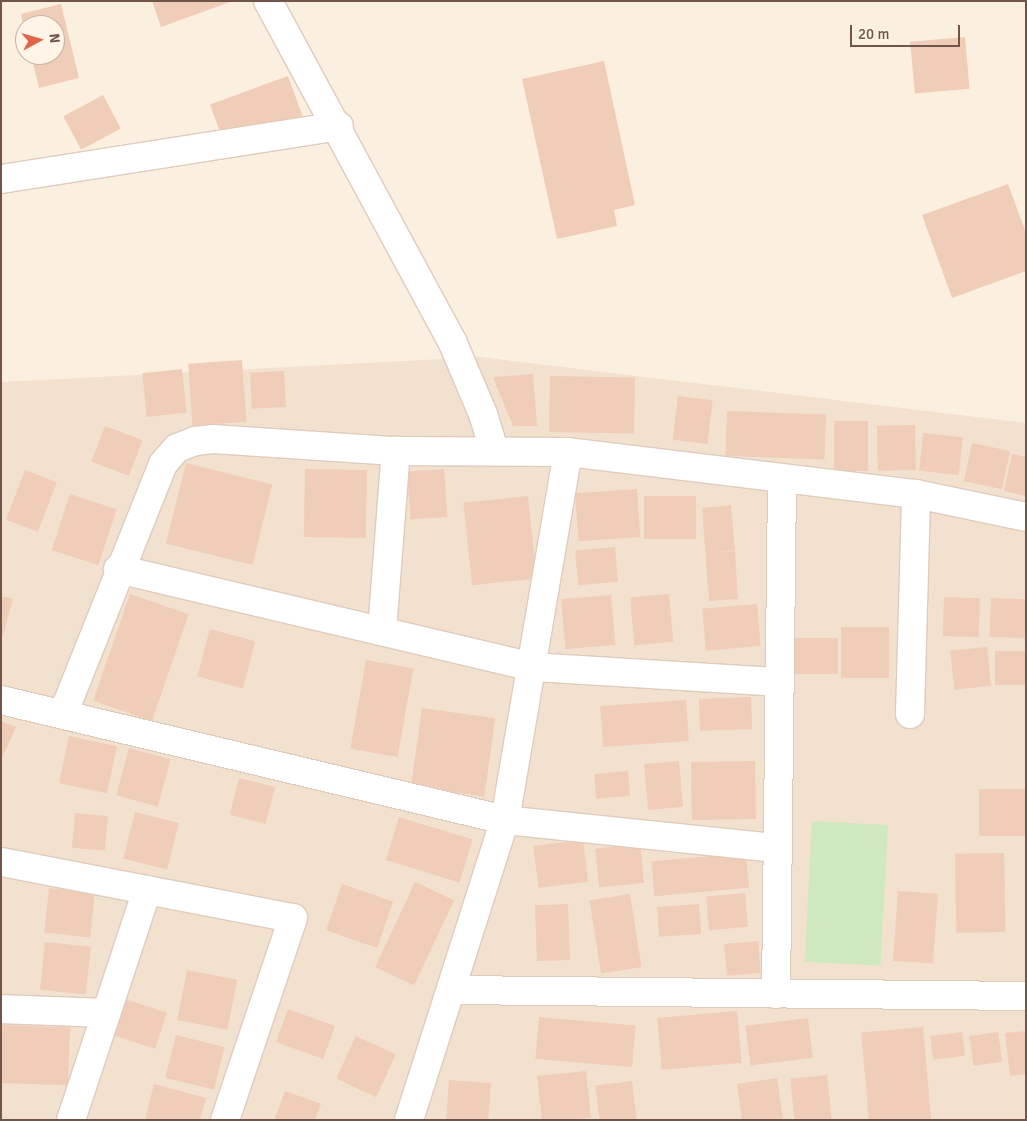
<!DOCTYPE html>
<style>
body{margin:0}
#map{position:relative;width:1027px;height:1121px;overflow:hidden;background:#fbf0df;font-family:Signika,sans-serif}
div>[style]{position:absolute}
.residential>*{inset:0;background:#f2e1ce}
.green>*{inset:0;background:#d0e8bf;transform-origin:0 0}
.building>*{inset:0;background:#f0cdb8;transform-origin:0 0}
.roads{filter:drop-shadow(1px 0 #dfcbbc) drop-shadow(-1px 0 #dfcbbc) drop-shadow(0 1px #dfcbbc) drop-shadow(0 -1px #dfcbbc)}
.minor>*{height:28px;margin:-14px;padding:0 14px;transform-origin:14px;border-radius:14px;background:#fff}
span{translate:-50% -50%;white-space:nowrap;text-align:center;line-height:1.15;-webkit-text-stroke:4px #fff4e5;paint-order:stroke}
.frame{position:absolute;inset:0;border:2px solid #705548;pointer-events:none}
.north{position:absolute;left:15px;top:15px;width:50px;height:50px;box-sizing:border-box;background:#fff4e5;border:1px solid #c6b4a6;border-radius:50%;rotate:84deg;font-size:14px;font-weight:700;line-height:20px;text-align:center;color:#705548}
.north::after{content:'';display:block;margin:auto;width:18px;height:22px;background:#e36547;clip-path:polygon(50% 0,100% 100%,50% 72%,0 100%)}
.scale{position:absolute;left:850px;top:25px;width:110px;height:22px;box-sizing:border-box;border:2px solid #705548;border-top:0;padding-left:6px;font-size:15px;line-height:18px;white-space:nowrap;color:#705548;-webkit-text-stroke:4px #fff4e5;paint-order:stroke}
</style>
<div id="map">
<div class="residential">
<i style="clip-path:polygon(480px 357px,1026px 423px,1026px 1120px,1px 1120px,1px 382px)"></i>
</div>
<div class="green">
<i style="left:812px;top:821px;width:76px;height:141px;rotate:3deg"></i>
</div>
<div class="building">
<i style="clip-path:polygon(152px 1px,233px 1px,161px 27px)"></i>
<i style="clip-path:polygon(61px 4px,79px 78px,39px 88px,31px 55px,55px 55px,55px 25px,23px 25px,21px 14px)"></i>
<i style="left:965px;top:37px;width:52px;height:55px;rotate:85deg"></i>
<i style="clip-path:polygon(604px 61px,635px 205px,614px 210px,617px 226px,557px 239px,522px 79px)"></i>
<i style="left:288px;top:76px;width:54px;height:83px;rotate:70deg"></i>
<i style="left:103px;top:95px;width:38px;height:45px;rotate:62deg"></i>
<i style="clip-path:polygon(1008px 184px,1026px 233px,1026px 271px,952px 298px,922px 215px)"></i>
<i style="left:242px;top:360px;width:62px;height:54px;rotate:86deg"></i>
<i style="left:182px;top:369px;width:44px;height:40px;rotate:84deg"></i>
<i style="left:284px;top:371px;width:36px;height:34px;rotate:87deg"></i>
<i style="clip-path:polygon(533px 374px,537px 426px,513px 426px,493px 377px)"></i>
<i style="left:550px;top:376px;width:85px;height:56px;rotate:1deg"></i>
<i style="left:678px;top:396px;width:35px;height:44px;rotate:7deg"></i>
<i style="left:727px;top:411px;width:99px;height:45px;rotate:2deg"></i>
<i style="left:834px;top:421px;width:34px;height:50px"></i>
<i style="left:915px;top:425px;width:45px;height:38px;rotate:89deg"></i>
<i style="left:105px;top:426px;width:40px;height:38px;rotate:21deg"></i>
<i style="left:923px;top:433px;width:40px;height:38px;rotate:6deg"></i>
<i style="left:972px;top:443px;width:39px;height:39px;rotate:12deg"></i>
<i style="clip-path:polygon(1012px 454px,1026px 457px,1026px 496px,1004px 491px)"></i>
<i style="left:186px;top:463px;width:89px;height:83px;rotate:14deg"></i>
<i style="left:305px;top:469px;width:62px;height:68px;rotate:1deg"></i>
<i style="left:444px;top:469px;width:48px;height:37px;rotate:86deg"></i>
<i style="left:25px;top:470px;width:34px;height:53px;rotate:21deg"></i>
<i style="left:637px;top:489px;width:48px;height:62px;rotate:86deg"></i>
<i style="left:70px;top:494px;width:49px;height:59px;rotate:18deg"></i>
<i style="left:528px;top:496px;width:83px;height:65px;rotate:84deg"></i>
<i style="left:696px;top:496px;width:43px;height:52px;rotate:90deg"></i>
<i style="clip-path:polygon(731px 505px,735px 550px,719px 552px,735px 551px,738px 599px,709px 601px,702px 508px)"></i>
<i style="left:615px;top:547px;width:35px;height:40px;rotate:85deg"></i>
<i style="left:130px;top:594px;width:62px;height:113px;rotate:19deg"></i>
<i style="left:669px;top:594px;width:48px;height:39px;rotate:85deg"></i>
<i style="left:611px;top:595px;width:50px;height:50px;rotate:85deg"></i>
<i style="clip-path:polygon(1px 596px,13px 599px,2px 638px,1px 638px)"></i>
<i style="left:944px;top:597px;width:36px;height:39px;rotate:2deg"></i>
<i style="left:991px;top:598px;width:35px;height:39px;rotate:2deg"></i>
<i style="left:757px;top:604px;width:42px;height:55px;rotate:85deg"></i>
<i style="left:841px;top:627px;width:48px;height:51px"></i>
<i style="left:210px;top:629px;width:47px;height:49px;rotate:15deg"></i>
<i style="left:794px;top:638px;width:44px;height:36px"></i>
<i style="left:987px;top:647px;width:39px;height:37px;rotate:84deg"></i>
<i style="left:1026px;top:651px;width:34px;height:31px;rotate:90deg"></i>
<i style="left:366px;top:660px;width:48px;height:90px;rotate:10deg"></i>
<i style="left:751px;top:697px;width:32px;height:52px;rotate:88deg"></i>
<i style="left:686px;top:700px;width:41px;height:86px;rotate:86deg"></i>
<i style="left:422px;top:708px;width:74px;height:79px;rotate:8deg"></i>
<i style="clip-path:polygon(1px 721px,16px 727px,1px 760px)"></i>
<i style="left:69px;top:736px;width:49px;height:48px;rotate:12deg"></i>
<i style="left:129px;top:748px;width:43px;height:49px;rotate:15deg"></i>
<i style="left:679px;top:761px;width:46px;height:35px;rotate:85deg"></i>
<i style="left:755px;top:761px;width:58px;height:64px;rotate:89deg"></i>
<i style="left:628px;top:771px;width:25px;height:34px;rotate:85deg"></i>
<i style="left:239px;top:778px;width:37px;height:38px;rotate:14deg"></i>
<i style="left:979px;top:789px;width:47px;height:47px"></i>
<i style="left:135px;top:812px;width:45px;height:48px;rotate:14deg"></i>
<i style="left:75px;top:813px;width:33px;height:35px;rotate:5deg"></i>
<i style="left:399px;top:817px;width:77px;height:45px;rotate:17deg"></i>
<i style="left:583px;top:840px;width:42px;height:50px;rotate:83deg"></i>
<i style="left:640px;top:844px;width:39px;height:45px;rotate:84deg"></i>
<i style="left:746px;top:853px;width:35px;height:95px;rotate:85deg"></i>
<i style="left:1004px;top:853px;width:79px;height:49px;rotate:89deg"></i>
<i style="left:415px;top:882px;width:43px;height:94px;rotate:25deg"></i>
<i style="left:342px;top:884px;width:54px;height:49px;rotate:19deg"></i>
<i style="left:49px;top:888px;width:46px;height:45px;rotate:6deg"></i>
<i style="left:898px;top:891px;width:40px;height:70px;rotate:4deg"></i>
<i style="left:745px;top:893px;width:34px;height:39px;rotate:85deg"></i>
<i style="left:630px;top:894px;width:74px;height:41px;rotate:81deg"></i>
<i style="left:568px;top:904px;width:56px;height:33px;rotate:88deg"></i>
<i style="left:699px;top:904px;width:30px;height:42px;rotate:86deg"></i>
<i style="left:758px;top:941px;width:32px;height:34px;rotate:85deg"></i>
<i style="left:45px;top:942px;width:46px;height:48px;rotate:6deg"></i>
<i style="left:187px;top:970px;width:51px;height:51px;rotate:11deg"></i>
<i style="left:125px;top:999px;width:44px;height:38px;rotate:18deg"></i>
<i style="left:288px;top:1009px;width:50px;height:35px;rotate:20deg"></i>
<i style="left:737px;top:1011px;width:52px;height:80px;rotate:85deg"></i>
<i style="left:539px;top:1017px;width:97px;height:42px;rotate:5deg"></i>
<i style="left:808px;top:1018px;width:40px;height:63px;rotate:83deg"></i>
<i style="left:1px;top:1025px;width:69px;height:58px;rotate:2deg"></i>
<i style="left:923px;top:1027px;width:93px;height:62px;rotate:85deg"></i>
<i style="clip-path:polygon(1026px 1031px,1026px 1074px,1010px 1076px,1005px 1033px)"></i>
<i style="left:962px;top:1032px;width:24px;height:32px;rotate:83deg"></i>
<i style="left:998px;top:1032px;width:30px;height:29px;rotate:82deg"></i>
<i style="left:176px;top:1035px;width:50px;height:44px;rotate:14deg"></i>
<i style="left:356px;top:1036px;width:44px;height:47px;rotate:25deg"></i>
<i style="left:586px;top:1071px;width:47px;height:49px;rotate:84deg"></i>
<i style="left:827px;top:1075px;width:44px;height:37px;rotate:84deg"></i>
<i style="clip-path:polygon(777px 1078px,783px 1120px,742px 1120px,737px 1084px)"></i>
<i style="left:449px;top:1080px;width:42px;height:40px;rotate:4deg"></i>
<i style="left:632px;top:1081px;width:39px;height:37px;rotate:83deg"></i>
<i style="clip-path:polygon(154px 1084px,206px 1098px,200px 1120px,145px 1120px)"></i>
<i style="clip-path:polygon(285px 1091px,321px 1104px,315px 1120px,274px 1120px)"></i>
</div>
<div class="roads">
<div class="minor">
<i style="left:268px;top:1px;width:387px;rotate:61.6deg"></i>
<i style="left:452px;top:341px;width:79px;rotate:67deg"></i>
<i style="left:483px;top:414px;width:39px;rotate:73deg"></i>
<i style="left:1px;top:179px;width:342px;rotate:-8.9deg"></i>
<i style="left:118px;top:569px;width:426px;rotate:13.3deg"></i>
<i style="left:533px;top:667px;width:246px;rotate:3.5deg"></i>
<i style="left:382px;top:631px;width:181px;rotate:-85.6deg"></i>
<i style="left:1px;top:700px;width:518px;rotate:13.39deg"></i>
<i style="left:505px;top:820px;width:274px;rotate:5.9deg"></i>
<i style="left:63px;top:714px;width:269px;rotate:-68.2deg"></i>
<i style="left:163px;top:464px;width:21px;rotate:-49deg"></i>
<i style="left:177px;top:448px;width:19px;rotate:-21deg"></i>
<i style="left:195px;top:441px;width:18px;rotate:-6deg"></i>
<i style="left:213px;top:439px;width:183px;rotate:3.8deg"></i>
<i style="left:396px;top:451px;width:172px;rotate:0.3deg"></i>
<i style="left:568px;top:452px;width:351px;rotate:6.9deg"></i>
<i style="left:916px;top:494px;width:112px;rotate:11.8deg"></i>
<i style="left:910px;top:714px;width:220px;rotate:-88.4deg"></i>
<i style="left:1px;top:862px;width:297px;rotate:10.9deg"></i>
<i style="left:293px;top:918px;width:213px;rotate:108.6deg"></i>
<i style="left:453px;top:990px;width:573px;rotate:0.6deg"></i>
<i style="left:776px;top:994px;width:514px;rotate:-89.33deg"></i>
<i style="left:1px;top:1009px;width:105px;rotate:2.2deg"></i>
<i style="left:71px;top:1120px;width:242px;rotate:-71.7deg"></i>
<i style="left:409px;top:1120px;width:315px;rotate:-72.3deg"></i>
<i style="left:505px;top:820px;width:373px;rotate:-80.3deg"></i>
</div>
</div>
<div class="frame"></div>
<div class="north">N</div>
<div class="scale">20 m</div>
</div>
